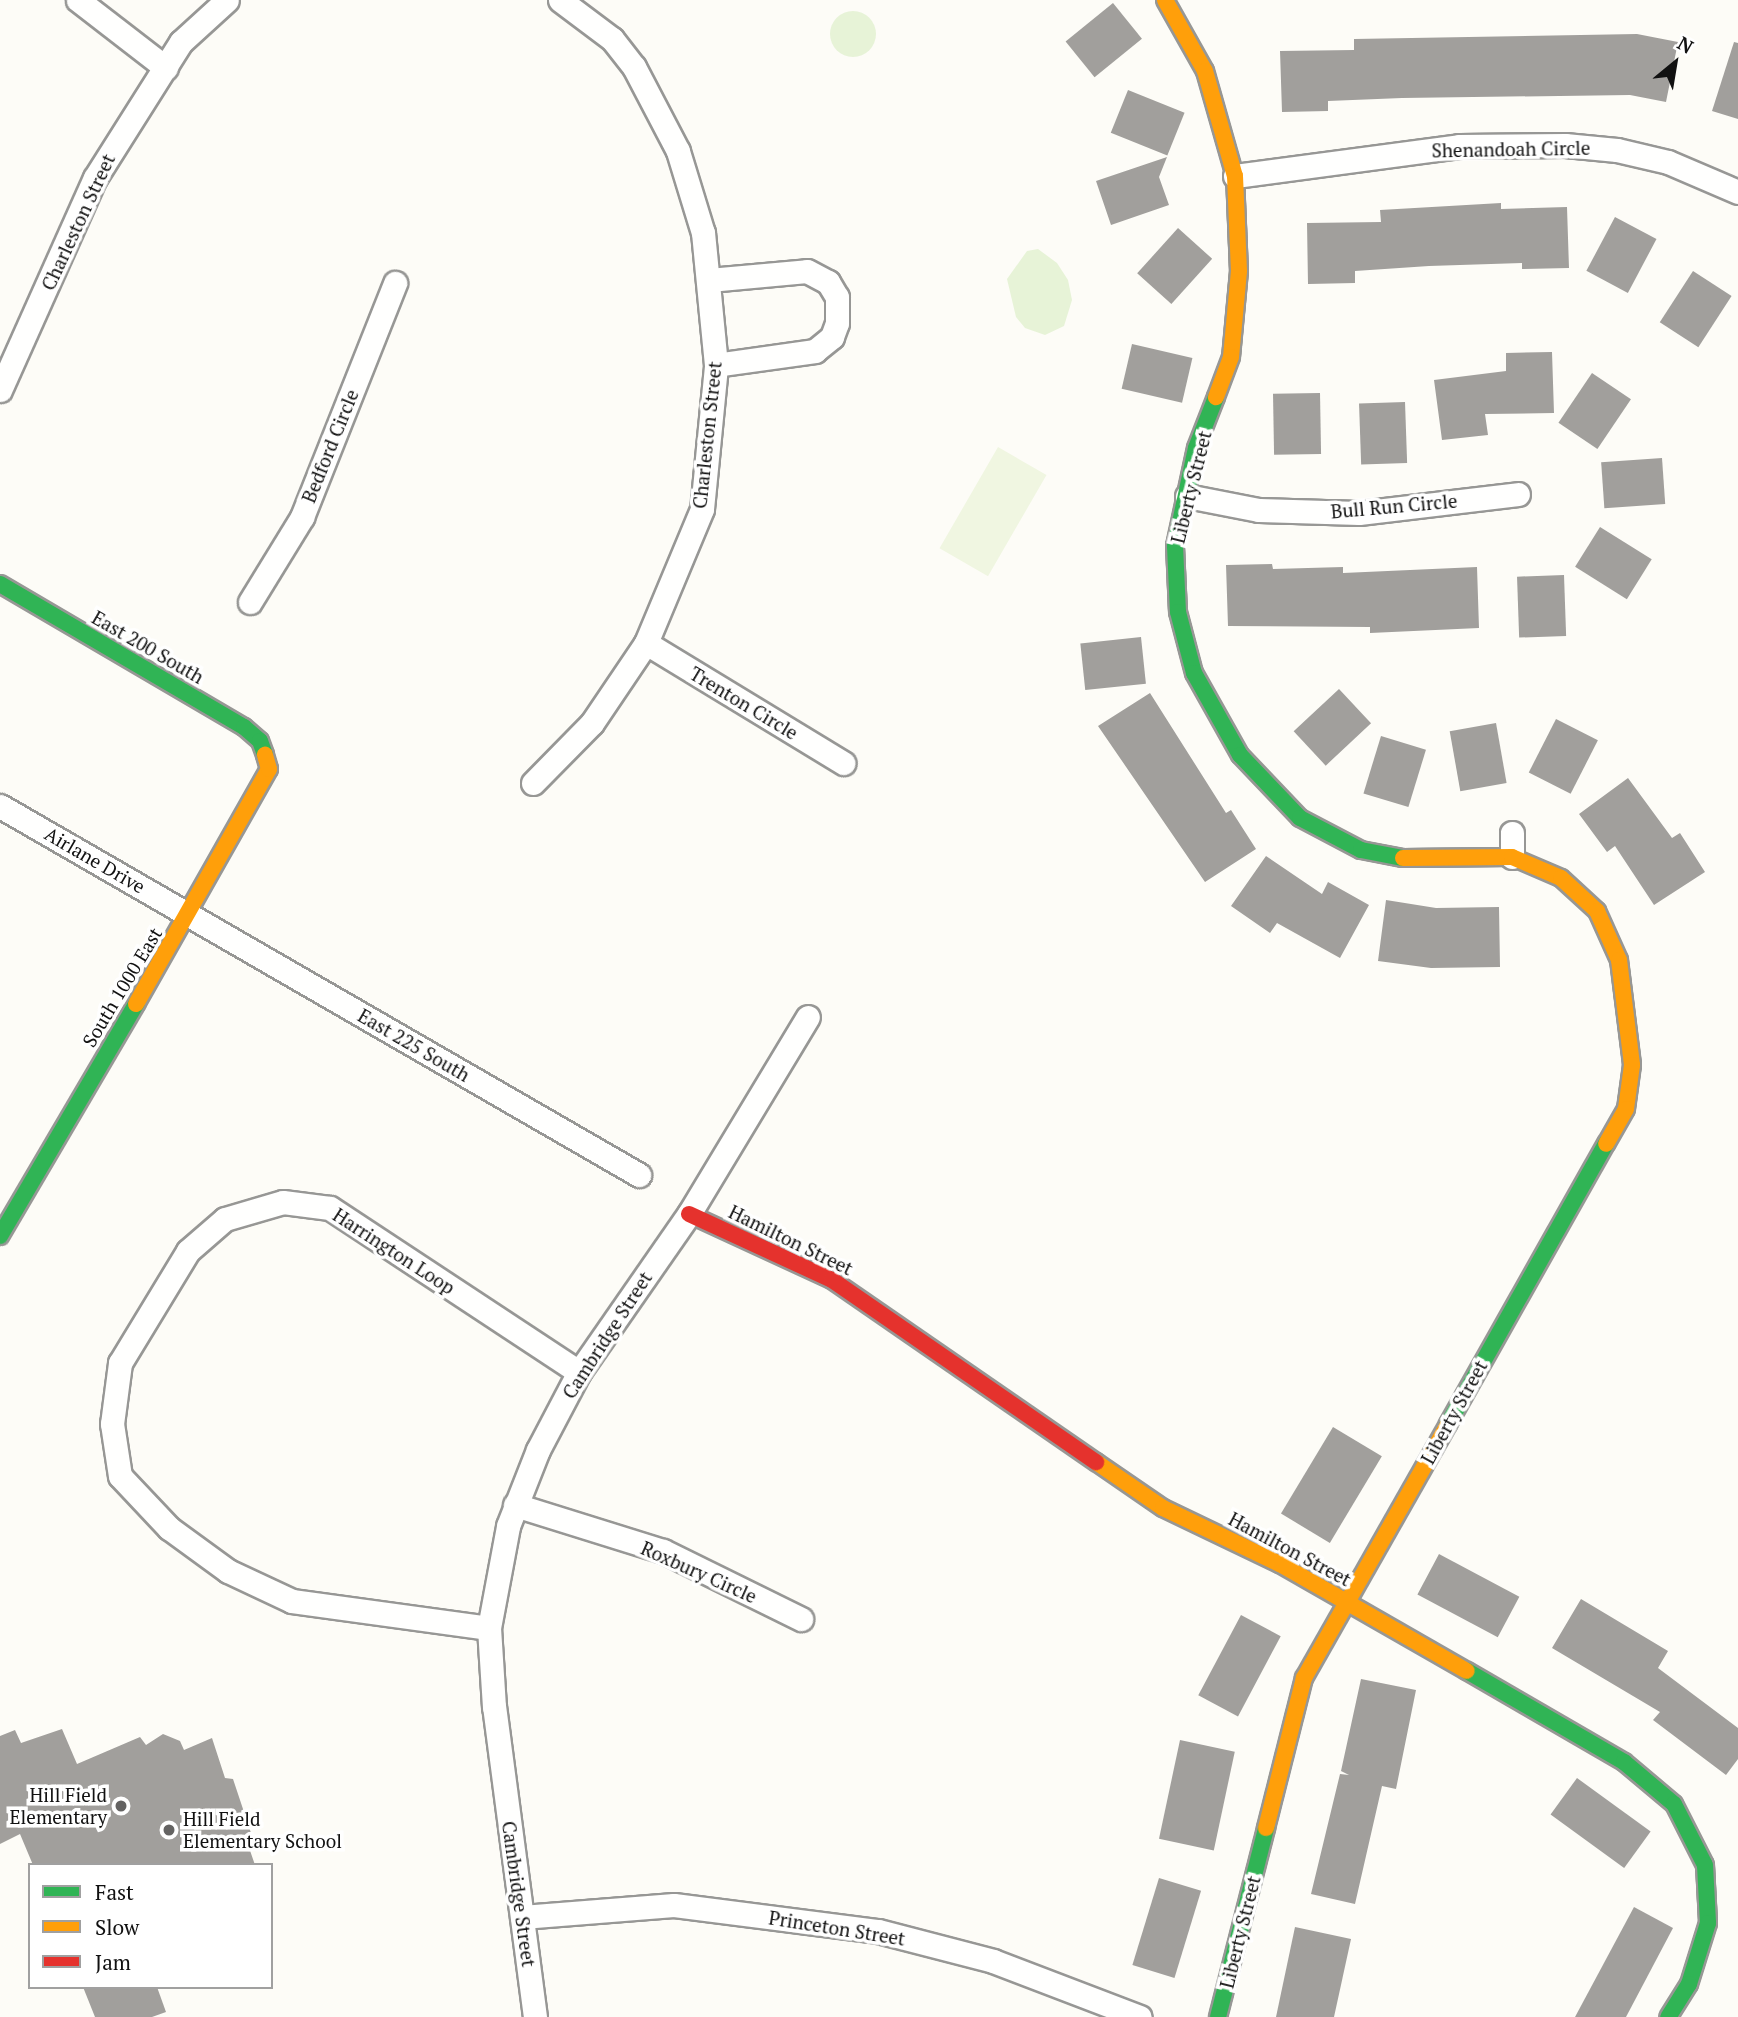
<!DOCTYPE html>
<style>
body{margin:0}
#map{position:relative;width:1738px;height:2017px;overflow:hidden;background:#fdfcf7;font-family:"PT Serif",serif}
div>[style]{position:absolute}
.green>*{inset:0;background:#e7f3d7}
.round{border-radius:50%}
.pitch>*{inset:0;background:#f0f6e1;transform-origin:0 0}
.building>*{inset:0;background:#a19f9c;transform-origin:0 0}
.roads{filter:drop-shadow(2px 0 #979795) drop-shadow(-2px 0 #979795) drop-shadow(0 2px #979795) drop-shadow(0 -2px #979795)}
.street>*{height:23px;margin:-11.5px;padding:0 11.5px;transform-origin:11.5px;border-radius:11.5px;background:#fffffe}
.fast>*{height:16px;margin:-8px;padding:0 8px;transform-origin:8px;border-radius:8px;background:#30b455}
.slow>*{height:16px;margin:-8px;padding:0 8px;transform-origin:8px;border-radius:8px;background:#ff9f0a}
.jam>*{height:16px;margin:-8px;padding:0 8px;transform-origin:8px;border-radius:8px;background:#e5322d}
.dots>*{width:19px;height:19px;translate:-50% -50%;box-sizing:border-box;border:4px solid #fff;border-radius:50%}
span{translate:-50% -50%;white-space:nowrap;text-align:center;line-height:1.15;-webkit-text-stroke:7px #fff;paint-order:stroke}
.street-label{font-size:19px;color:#111}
.poi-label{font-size:19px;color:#111}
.right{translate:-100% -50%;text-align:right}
.left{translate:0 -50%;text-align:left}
.legend{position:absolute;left:28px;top:1863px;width:245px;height:126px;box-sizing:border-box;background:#fff;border:2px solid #a0a0a0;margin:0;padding:9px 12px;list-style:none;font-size:21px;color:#111}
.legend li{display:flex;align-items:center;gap:14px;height:35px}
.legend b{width:35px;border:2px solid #a0a0a0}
.north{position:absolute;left:1640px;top:28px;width:70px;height:70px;-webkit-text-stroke:5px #fff;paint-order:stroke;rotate:30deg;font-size:19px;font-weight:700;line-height:28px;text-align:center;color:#111}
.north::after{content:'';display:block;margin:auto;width:24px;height:32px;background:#111;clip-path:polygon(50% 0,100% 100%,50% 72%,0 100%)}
</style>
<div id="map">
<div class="green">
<i class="round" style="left:830px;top:11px;width:46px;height:46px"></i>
<i style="clip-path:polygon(1038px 249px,1057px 263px,1068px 280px,1072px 300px,1064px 326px,1045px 335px,1025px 328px,1016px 317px,1007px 279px,1027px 251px)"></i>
</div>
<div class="pitch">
<i style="left:998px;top:447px;width:56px;height:117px;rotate:30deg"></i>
</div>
<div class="building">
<i style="left:1113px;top:3px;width:46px;height:61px;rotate:51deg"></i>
<i style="clip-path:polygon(1637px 34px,1678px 42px,1666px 102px,1630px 95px,1402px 98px,1328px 101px,1328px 111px,1282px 112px,1280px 51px,1354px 50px,1354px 39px)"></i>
<i style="clip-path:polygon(1734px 42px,1738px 43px,1738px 119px,1712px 111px)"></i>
<i style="left:1128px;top:90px;width:61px;height:46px;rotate:22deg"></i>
<i style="clip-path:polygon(1167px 157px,1159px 177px,1169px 205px,1111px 225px,1096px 181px)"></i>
<i style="clip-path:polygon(1501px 203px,1501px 209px,1567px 207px,1569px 268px,1522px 269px,1522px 263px,1429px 266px,1355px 271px,1355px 283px,1308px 284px,1307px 223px,1381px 222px,1380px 210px)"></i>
<i style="left:1615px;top:217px;width:47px;height:61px;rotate:28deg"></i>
<i style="left:1178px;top:228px;width:46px;height:61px;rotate:42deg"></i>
<i style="left:1693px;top:271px;width:46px;height:61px;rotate:33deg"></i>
<i style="left:1132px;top:344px;width:62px;height:46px;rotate:13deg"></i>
<i style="clip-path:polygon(1552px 352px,1554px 413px,1485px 414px,1488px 435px,1442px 440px,1434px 380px,1506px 371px,1506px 353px)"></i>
<i style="left:1592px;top:373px;width:47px;height:60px;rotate:34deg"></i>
<i style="left:1320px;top:393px;width:61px;height:47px;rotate:89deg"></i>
<i style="left:1405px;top:402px;width:61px;height:46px;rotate:88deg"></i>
<i style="left:1662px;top:458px;width:46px;height:61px;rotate:86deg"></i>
<i style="left:1600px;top:527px;width:61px;height:47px;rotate:32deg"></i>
<i style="clip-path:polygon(1272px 564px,1273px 569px,1343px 567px,1343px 573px,1477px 567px,1479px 628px,1370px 633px,1370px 627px,1228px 626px,1226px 565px)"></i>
<i style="left:1564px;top:575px;width:61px;height:47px;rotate:88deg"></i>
<i style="left:1141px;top:637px;width:47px;height:61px;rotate:84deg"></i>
<i style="left:1339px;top:689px;width:47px;height:62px;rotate:47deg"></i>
<i style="clip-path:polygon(1150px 693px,1226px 813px,1231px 810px,1256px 849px,1205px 882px,1098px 726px)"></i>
<i style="left:1556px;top:719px;width:47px;height:60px;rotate:27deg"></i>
<i style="left:1496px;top:723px;width:61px;height:47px;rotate:80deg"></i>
<i style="left:1381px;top:736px;width:47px;height:60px;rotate:17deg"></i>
<i style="clip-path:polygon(1628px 778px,1672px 838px,1680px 833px,1705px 872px,1654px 905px,1615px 846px,1607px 852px,1579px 814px)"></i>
<i style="clip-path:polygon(1266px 856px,1322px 894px,1328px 882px,1369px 905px,1340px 958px,1277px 923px,1270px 933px,1231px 906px)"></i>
<i style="clip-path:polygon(1386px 900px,1436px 908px,1499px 907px,1500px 967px,1431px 968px,1378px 961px)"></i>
<i style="left:1333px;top:1427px;width:57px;height:101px;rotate:31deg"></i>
<i style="left:1439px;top:1554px;width:91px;height:46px;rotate:28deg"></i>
<i style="clip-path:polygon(1581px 1599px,1668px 1651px,1658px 1668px,1738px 1728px,1738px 1759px,1726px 1775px,1653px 1720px,1660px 1712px,1552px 1648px)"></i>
<i style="left:1241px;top:1615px;width:45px;height:91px;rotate:28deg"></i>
<i style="clip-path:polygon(1361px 1679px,1416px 1690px,1396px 1789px,1382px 1786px,1355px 1904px,1311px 1894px,1340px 1774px,1349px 1775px,1341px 1771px)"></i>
<i style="clip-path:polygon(62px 1729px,77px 1764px,140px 1737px,146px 1745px,163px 1734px,180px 1741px,184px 1750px,212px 1738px,225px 1778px,233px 1779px,251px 1833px,245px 1836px,255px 1865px,33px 1865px,20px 1834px,0 1844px,0 1736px,15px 1730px,21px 1743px)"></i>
<i style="left:1180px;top:1740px;width:56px;height:101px;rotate:12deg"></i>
<i style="left:1577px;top:1778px;width:91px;height:45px;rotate:36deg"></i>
<i style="left:1159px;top:1878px;width:44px;height:91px;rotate:17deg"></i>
<i style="clip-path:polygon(1634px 1907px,1673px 1928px,1626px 2017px,1575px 2017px)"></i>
<i style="clip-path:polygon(1295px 1927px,1351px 1939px,1334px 2017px,1276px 2017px)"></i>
<i style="clip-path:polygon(83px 1987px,157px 1987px,166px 2012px,152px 2017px,95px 2017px)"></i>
</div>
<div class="roads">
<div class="street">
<i style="left:78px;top:0;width:111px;rotate:37.7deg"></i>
<i style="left:1235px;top:176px;width:226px;rotate:-7.6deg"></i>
<i style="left:1459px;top:146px;width:106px;rotate:-0.5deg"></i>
<i style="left:1565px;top:145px;width:52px;rotate:5.5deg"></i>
<i style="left:1617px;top:150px;width:52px;rotate:13.2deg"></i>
<i style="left:1668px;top:162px;width:76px;rotate:23.2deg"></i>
<i style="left:709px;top:280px;width:98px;rotate:-5.2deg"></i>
<i style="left:807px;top:271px;width:24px;rotate:28deg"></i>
<i style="left:828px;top:282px;width:17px;rotate:59deg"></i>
<i style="left:837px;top:297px;width:26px;rotate:90deg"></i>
<i style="left:837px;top:323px;width:15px;rotate:110deg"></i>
<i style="left:832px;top:337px;width:22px;rotate:141deg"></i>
<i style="left:815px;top:351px;width:100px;rotate:172deg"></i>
<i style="left:0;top:390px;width:232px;rotate:-65.9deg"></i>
<i style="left:95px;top:178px;width:161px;rotate:-57.7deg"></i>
<i style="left:181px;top:42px;width:62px;rotate:-42.4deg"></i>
<i style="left:1187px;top:496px;width:73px;rotate:11deg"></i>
<i style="left:1259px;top:510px;width:100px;rotate:1.7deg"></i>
<i style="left:1359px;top:513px;width:160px;rotate:-6.8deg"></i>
<i style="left:250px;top:602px;width:100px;rotate:-58.5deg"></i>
<i style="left:302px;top:517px;width:252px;rotate:-68.3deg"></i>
<i style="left:646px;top:643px;width:231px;rotate:31.3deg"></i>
<i style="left:533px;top:783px;width:84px;rotate:-45.5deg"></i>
<i style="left:592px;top:723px;width:97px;rotate:-56deg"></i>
<i style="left:646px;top:643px;width:145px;rotate:-67.3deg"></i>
<i style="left:702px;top:509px;width:145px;rotate:-84.4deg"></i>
<i style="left:716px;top:365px;width:133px;rotate:-95.6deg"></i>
<i style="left:703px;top:233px;width:86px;rotate:-107deg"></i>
<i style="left:678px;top:151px;width:95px;rotate:-117.6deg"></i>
<i style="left:634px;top:67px;width:36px;rotate:-128deg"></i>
<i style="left:612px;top:39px;width:65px;rotate:-143.1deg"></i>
<i style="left:0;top:806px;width:738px;rotate:30deg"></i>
<i style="left:1512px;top:833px;width:24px;rotate:90deg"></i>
<i style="left:515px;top:1505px;width:155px;rotate:17.3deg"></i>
<i style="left:663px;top:1551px;width:154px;rotate:26.2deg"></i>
<i style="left:489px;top:1628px;width:199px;rotate:-172.2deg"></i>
<i style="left:292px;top:1601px;width:71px;rotate:-154.9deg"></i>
<i style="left:228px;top:1571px;width:73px;rotate:-143.9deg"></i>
<i style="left:169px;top:1528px;width:71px;rotate:-133.3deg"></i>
<i style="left:120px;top:1476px;width:53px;rotate:-98.7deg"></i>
<i style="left:112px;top:1424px;width:62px;rotate:-82.5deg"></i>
<i style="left:120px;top:1363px;width:131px;rotate:-58.7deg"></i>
<i style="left:188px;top:1251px;width:49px;rotate:-40.9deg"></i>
<i style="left:225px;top:1219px;width:60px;rotate:-16.3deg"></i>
<i style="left:283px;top:1202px;width:47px;rotate:7.3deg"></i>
<i style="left:330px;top:1208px;width:298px;rotate:33.4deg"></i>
<i style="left:522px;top:1917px;width:152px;rotate:-4.5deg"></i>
<i style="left:674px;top:1905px;width:206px;rotate:7.3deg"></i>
<i style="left:878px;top:1931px;width:119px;rotate:14.6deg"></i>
<i style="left:993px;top:1961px;width:157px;rotate:20.9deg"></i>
<i style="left:535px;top:2017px;width:313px;rotate:-97.5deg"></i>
<i style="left:494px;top:1707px;width:79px;rotate:-93.6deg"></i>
<i style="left:489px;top:1628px;width:104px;rotate:-79.4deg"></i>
<i style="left:508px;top:1526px;width:82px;rotate:-68.5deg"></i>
<i style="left:538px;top:1450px;width:88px;rotate:-62.3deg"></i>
<i style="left:579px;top:1372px;width:193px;rotate:-55.2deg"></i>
<i style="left:689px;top:1214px;width:230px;rotate:-58.9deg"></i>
</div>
<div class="fast">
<i style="left:1216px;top:397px;width:55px;rotate:111.4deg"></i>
<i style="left:1196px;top:448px;width:100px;rotate:102.1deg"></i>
<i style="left:1175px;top:546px;width:66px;rotate:87.4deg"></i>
<i style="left:1178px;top:612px;width:63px;rotate:75.3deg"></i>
<i style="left:1194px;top:673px;width:94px;rotate:60.7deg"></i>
<i style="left:1240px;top:755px;width:87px;rotate:46.4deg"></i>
<i style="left:1300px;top:818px;width:69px;rotate:27.7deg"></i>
<i style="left:1361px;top:850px;width:43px;rotate:10.8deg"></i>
<i style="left:0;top:584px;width:283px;rotate:30.4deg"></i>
<i style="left:244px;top:727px;width:21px;rotate:41deg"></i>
<i style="left:260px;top:741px;width:15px;rotate:70deg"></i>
<i style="left:0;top:1236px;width:269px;rotate:-59.6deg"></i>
<i style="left:1448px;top:1424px;width:322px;rotate:-60.6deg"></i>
<i style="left:1467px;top:1671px;width:181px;rotate:30.1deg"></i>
<i style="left:1624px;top:1762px;width:65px;rotate:40deg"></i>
<i style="left:1674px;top:1804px;width:68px;rotate:63.1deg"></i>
<i style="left:1705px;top:1865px;width:58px;rotate:87deg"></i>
<i style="left:1708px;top:1923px;width:64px;rotate:107.3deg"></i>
<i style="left:1689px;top:1984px;width:39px;rotate:122deg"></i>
<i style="left:1218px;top:2017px;width:195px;rotate:-75.7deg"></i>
</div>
<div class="slow">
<i style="left:1165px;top:0;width:81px;rotate:60.6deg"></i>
<i style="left:1205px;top:71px;width:109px;rotate:74.1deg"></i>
<i style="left:1235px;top:176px;width:95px;rotate:87.6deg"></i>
<i style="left:1239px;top:271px;width:86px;rotate:95.3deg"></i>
<i style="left:1231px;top:357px;width:43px;rotate:110.6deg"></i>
<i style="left:1403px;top:858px;width:109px;rotate:-0.5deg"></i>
<i style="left:1512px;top:857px;width:53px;rotate:23.2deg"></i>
<i style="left:1561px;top:878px;width:49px;rotate:42.5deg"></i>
<i style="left:1597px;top:911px;width:54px;rotate:65.8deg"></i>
<i style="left:1619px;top:960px;width:106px;rotate:82.9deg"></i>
<i style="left:1632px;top:1065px;width:44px;rotate:97.8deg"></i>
<i style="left:1626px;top:1109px;width:40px;rotate:119.7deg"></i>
<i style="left:136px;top:1004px;width:270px;rotate:-60.5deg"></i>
<i style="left:269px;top:769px;width:15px;rotate:-106deg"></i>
<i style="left:1096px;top:1462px;width:81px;rotate:34.5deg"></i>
<i style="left:1163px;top:1508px;width:130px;rotate:25.6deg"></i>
<i style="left:1280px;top:1564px;width:215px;rotate:29.8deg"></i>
<i style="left:1266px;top:1828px;width:155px;rotate:-75.8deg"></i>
<i style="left:1304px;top:1678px;width:292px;rotate:-60.4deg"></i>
</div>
<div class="jam">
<i style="left:689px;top:1214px;width:157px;rotate:24.8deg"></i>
<i style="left:832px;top:1280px;width:321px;rotate:34.6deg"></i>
</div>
</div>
<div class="dots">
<i style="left:121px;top:1806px;background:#646362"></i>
<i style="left:169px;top:1830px;background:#646362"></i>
</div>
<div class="street-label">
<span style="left:1511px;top:149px;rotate:-1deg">Shenandoah Circle</span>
<span style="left:78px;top:222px;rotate:-65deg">Charleston Street</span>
<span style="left:707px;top:435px;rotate:-84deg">Charleston Street</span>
<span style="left:330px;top:446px;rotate:-68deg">Bedford Circle</span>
<span style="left:1191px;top:487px;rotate:-76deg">Liberty Street</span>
<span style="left:1394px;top:506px;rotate:-5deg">Bull Run Circle</span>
<span style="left:148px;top:647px;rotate:30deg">East 200 South</span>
<span style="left:744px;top:703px;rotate:31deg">Trenton Circle</span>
<span style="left:95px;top:860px;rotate:30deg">Airlane Drive</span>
<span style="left:122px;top:987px;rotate:-59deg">South 1000 East</span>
<span style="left:414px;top:1045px;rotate:30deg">East 225 South</span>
<span style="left:791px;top:1240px;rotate:26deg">Hamilton Street</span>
<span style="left:394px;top:1251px;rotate:33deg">Harrington Loop</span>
<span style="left:607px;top:1335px;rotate:-57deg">Cambridge Street</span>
<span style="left:1454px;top:1412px;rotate:-61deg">Liberty Street</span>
<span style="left:1290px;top:1549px;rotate:28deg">Hamilton Street</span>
<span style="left:699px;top:1572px;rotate:24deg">Roxbury Circle</span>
<span style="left:519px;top:1894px;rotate:82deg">Cambridge Street</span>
<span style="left:837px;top:1928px;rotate:9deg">Princeton Street</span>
<span style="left:1240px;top:1932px;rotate:-76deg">Liberty Street</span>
</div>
<div class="poi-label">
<span class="right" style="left:107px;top:1806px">Hill Field<br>Elementary</span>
<span class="left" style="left:183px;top:1830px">Hill Field<br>Elementary School</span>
</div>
<ul class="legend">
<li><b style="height:9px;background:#30b455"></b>Fast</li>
<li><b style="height:9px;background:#ff9f0a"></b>Slow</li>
<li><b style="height:9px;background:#e5322d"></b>Jam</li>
</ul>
<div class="north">N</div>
</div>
